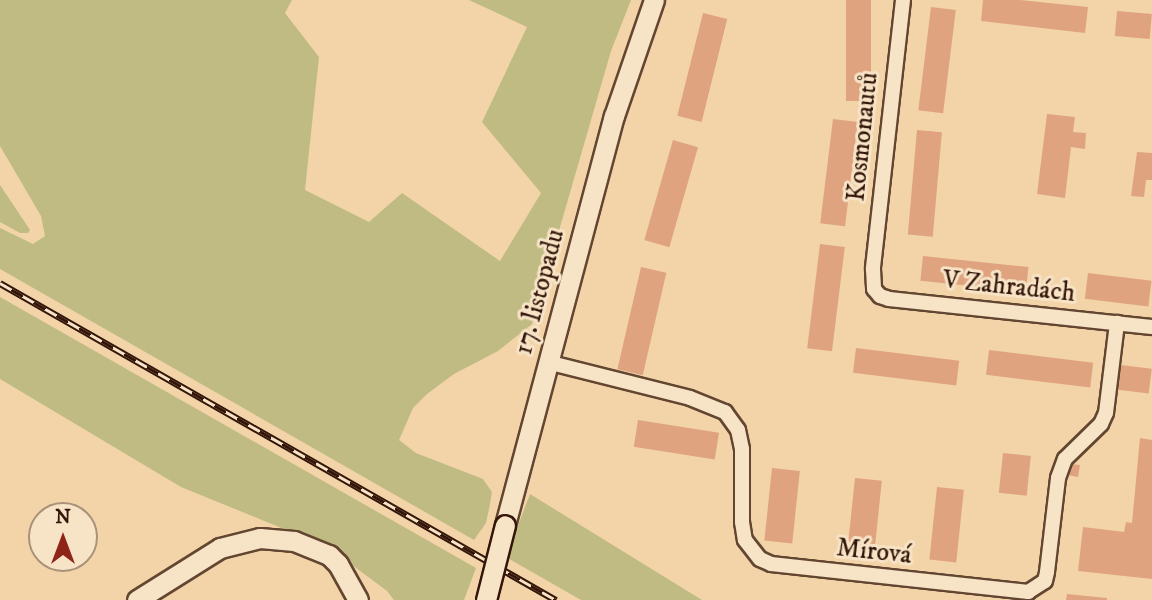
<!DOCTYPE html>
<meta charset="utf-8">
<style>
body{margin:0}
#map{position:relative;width:1152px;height:600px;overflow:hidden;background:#f2d4a8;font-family:"IM FELL DW Pica",serif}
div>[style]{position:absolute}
.green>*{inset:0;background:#c0bb83}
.building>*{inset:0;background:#e0a380;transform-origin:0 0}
.roads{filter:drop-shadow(2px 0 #634631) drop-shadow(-2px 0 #634631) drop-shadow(0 2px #634631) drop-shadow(0 -2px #634631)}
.street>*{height:14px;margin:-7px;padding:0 7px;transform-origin:7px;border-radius:7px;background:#f7e3c6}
.secondary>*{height:19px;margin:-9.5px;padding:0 9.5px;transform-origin:9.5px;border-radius:9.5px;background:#f7e3c6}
.rail>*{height:7px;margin-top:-3.5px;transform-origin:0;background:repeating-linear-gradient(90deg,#f7e3c6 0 13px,#331609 0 26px);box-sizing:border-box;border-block:2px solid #331609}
.bridges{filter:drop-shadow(2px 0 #331609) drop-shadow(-2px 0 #331609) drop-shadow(0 2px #331609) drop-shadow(0 -2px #331609)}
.secondary-bridge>*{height:19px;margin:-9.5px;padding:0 9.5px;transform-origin:9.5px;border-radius:9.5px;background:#f7e3c6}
span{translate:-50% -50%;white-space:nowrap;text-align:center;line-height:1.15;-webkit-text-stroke:6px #f7e3c6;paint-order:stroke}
.street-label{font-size:26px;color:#331609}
.north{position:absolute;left:28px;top:502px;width:70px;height:70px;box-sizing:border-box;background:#f7e3c6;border:2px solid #a9917a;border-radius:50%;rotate:0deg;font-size:19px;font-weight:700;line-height:28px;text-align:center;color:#331609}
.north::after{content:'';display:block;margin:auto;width:24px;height:32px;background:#8f2418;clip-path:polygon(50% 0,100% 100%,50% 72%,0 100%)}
</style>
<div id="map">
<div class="green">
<i style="clip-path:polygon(0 0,292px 0,285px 13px,319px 57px,305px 190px,369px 222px,402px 193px,500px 261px,541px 193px,482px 122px,527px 27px,469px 0,631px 0,611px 51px,532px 324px,498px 351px,454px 374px,427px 394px,413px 408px,399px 440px,416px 453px,483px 479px,492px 492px,490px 504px,486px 523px,474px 540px,0 269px,0 228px,33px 244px,45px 236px,41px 216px,0 146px)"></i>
<i style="clip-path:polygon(0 185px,30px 230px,28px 233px,20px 233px,0 222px)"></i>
<i style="clip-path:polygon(0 297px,476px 568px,464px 600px,394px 600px,387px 591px,328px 547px,181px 487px,0 379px)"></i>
<i style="clip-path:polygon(530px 494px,702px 600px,581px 600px,506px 557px)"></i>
</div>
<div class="building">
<i style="left:846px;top:0;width:25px;height:101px"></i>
<i style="clip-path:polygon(983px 0,1020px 0,1088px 7px,1085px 33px,981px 21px)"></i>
<i style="left:931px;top:7px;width:25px;height:104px;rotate:7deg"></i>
<i style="left:1117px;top:11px;width:35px;height:25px;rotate:5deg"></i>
<i style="left:703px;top:13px;width:25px;height:106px;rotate:14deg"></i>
<i style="clip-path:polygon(1047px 114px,1075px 117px,1073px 132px,1086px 133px,1085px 149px,1071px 147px,1065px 198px,1037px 194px)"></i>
<i style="left:833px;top:119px;width:25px;height:105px;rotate:7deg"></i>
<i style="left:917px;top:130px;width:25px;height:105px;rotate:5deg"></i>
<i style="left:673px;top:140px;width:26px;height:104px;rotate:16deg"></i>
<i style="clip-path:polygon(1137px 152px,1152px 153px,1152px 180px,1146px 180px,1144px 197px,1131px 196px)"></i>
<i style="left:820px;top:244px;width:25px;height:105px;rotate:7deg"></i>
<i style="left:923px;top:256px;width:106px;height:25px;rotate:6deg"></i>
<i style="left:641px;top:267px;width:26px;height:105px;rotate:13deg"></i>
<i style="left:1088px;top:273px;width:64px;height:26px;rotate:7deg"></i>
<i style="left:856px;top:348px;width:104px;height:25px;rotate:7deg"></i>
<i style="left:989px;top:350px;width:105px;height:25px;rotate:7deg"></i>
<i style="left:1121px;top:365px;width:31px;height:25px;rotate:7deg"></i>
<i style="left:638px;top:420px;width:82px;height:27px;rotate:9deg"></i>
<i style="clip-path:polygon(1140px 438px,1152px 440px,1152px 579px,1078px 571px,1083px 527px,1124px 532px,1126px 522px,1132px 523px)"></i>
<i style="left:1003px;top:453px;width:28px;height:40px;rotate:6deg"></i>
<i style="clip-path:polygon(1070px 464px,1080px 465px,1078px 477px,1067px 475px)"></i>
<i style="left:772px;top:468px;width:28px;height:73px;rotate:6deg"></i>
<i style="left:855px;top:478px;width:27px;height:72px;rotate:6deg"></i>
<i style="left:937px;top:487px;width:27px;height:73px;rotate:6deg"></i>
<i style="clip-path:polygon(1067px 594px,1107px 598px,1107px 600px,1066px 600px)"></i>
</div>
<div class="roads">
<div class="street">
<i style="left:903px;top:0;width:271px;rotate:96.4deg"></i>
<i style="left:873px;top:269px;width:20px;rotate:87deg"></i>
<i style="left:874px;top:289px;width:9px;rotate:49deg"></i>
<i style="left:880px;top:296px;width:9px;rotate:18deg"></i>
<i style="left:889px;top:299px;width:264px;rotate:6.1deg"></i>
<i style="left:547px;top:362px;width:147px;rotate:14.1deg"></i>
<i style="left:690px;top:398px;width:38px;rotate:22deg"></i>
<i style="left:725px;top:412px;width:22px;rotate:54deg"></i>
<i style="left:738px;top:430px;width:19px;rotate:78deg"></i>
<i style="left:742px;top:449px;width:73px;rotate:90deg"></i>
<i style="left:742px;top:522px;width:18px;rotate:81deg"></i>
<i style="left:745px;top:540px;width:24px;rotate:52deg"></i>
<i style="left:760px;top:559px;width:12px;rotate:24deg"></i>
<i style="left:771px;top:564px;width:259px;rotate:6.2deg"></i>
<i style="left:1028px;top:592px;width:20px;rotate:-33deg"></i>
<i style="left:1045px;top:581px;width:9px;rotate:-77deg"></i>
<i style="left:1047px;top:572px;width:95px;rotate:-83.3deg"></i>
<i style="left:1058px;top:478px;width:20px;rotate:-70deg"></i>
<i style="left:1065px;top:459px;width:50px;rotate:-44.2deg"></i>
<i style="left:1101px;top:424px;width:12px;rotate:-66deg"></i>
<i style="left:1106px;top:413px;width:91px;rotate:-83deg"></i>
</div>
<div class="secondary">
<i style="left:505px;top:525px;width:423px;rotate:-75.1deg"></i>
<i style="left:614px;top:116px;width:123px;rotate:-71deg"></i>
<i style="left:137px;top:600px;width:98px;rotate:-32.1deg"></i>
<i style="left:220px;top:548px;width:41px;rotate:-14deg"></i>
<i style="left:260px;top:538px;width:34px;rotate:5deg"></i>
<i style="left:294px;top:541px;width:38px;rotate:22deg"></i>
<i style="left:329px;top:555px;width:13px;rotate:45deg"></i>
<i style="left:338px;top:564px;width:41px;rotate:60.9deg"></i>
</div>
</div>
<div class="rail">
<i style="left:0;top:283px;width:640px;rotate:29.69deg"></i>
</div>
<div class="bridges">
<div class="secondary-bridge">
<i style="left:486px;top:600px;width:77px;rotate:-75.8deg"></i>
</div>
</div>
<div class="street-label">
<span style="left:863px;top:137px;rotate:-84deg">Kosmonautů</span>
<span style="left:1009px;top:287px;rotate:6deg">V Zahradách</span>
<span style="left:540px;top:292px;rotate:-75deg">17. listopadu</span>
<span style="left:874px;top:552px;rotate:6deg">Mírová</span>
</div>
<div class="north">N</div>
</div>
